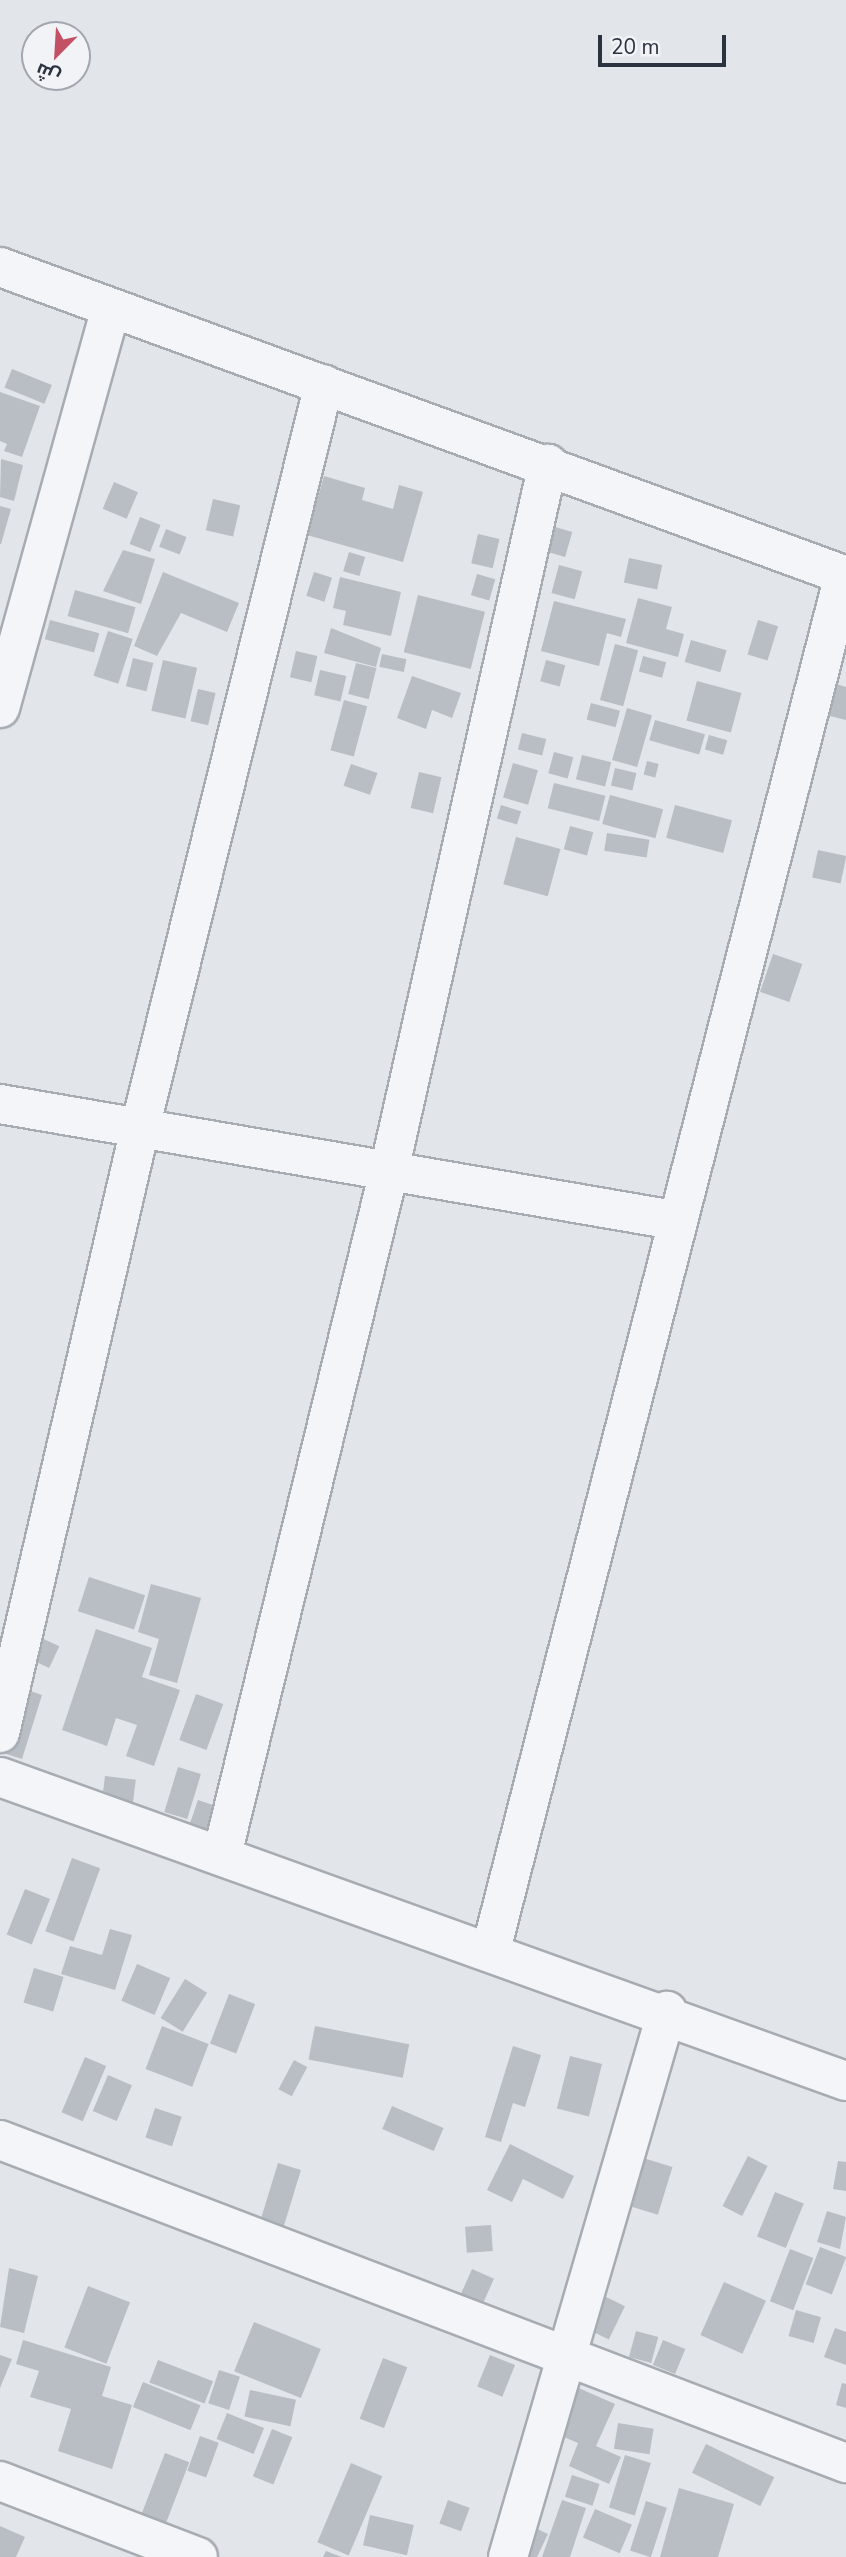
<!DOCTYPE html>
<meta charset="utf-8">
<style>
body{margin:0}
#map{position:relative;width:846px;height:2557px;overflow:hidden;background:#e2e5e9;font-family:"Nunito Sans",Cairo,sans-serif}
div>[style]{position:absolute}
.building>*{inset:0;background:#b9bec5;transform-origin:0 0}
.roads{filter:drop-shadow(2px 0 #a7acb3) drop-shadow(-2px 0 #a7acb3) drop-shadow(0 2px #a7acb3) drop-shadow(0 -2px #a7acb3)}
.street>*{height:38px;margin:-19px;padding:0 19px;transform-origin:19px;border-radius:19px;background:#f4f5f8}
span{translate:-50% -50%;white-space:nowrap;text-align:center;line-height:1.15;-webkit-text-stroke:5px #f1f3f7;paint-order:stroke}
.north{position:absolute;left:21px;top:21px;width:70px;height:70px;box-sizing:border-box;background:#f1f3f7;border:2px solid #a2a6ae;border-radius:50%;rotate:204deg;font-size:19px;font-weight:700;line-height:28px;text-align:center;color:#2b3340}
.north::after{content:'';display:block;margin:auto;width:24px;height:32px;background:#c45163;clip-path:polygon(50% 0,100% 100%,50% 72%,0 100%)}
.scale{position:absolute;left:598px;top:35px;width:128px;height:32px;box-sizing:border-box;border:4px solid #2b3340;border-top:0;padding-left:9px;font-size:21px;line-height:24px;white-space:nowrap;color:#2b3340;-webkit-text-stroke:5px #f1f3f7;paint-order:stroke}
</style>
<div id="map">
<div class="building">
<i style="left:12px;top:369px;width:43px;height:20px;rotate:22deg"></i>
<i style="clip-path:polygon(0 392px,40px 406px,22px 457px,4px 451px,7px 444px,0 441px)"></i>
<i style="clip-path:polygon(1px 459px,23px 465px,14px 501px,0 497px)"></i>
<i style="clip-path:polygon(324px 476px,365px 488px,362px 500px,393px 509px,399px 485px,423px 492px,403px 562px,307px 535px)"></i>
<i style="left:114px;top:482px;width:26px;height:29px;rotate:23deg"></i>
<i style="left:213px;top:499px;width:28px;height:32px;rotate:13deg"></i>
<i style="clip-path:polygon(0 506px,11px 509px,1px 544px,0 544px)"></i>
<i style="left:140px;top:517px;width:22px;height:29px;rotate:21deg"></i>
<i style="left:555px;top:527px;width:18px;height:26px;rotate:16deg"></i>
<i style="left:166px;top:529px;width:22px;height:19px;rotate:21deg"></i>
<i style="left:478px;top:534px;width:22px;height:30px;rotate:13deg"></i>
<i style="clip-path:polygon(123px 550px,155px 559px,141px 604px,103px 591px)"></i>
<i style="left:349px;top:552px;width:17px;height:20px;rotate:17deg"></i>
<i style="left:629px;top:558px;width:34px;height:25px;rotate:12deg"></i>
<i style="left:559px;top:565px;width:24px;height:29px;rotate:15deg"></i>
<i style="clip-path:polygon(163px 572px,239px 603px,227px 632px,181px 613px,157px 656px,134px 646px)"></i>
<i style="left:314px;top:572px;width:19px;height:25px;rotate:18deg"></i>
<i style="left:477px;top:574px;width:19px;height:22px;rotate:16deg"></i>
<i style="clip-path:polygon(340px 577px,401px 592px,391px 636px,343px 625px,346px 611px,333px 608px)"></i>
<i style="left:75px;top:590px;width:63px;height:27px;rotate:16deg"></i>
<i style="left:418px;top:595px;width:69px;height:59px;rotate:14deg"></i>
<i style="clip-path:polygon(638px 598px,672px 607px,666px 629px,684px 634px,678px 657px,626px 643px)"></i>
<i style="clip-path:polygon(554px 601px,626px 619px,621px 637px,607px 633px,599px 666px,541px 651px)"></i>
<i style="left:50px;top:620px;width:51px;height:20px;rotate:15deg"></i>
<i style="left:758px;top:620px;width:21px;height:36px;rotate:17deg"></i>
<i style="clip-path:polygon(331px 628px,381px 648px,376px 667px,324px 653px)"></i>
<i style="left:108px;top:631px;width:26px;height:47px;rotate:18deg"></i>
<i style="left:691px;top:640px;width:37px;height:23px;rotate:16deg"></i>
<i style="left:615px;top:644px;width:24px;height:58px;rotate:15deg"></i>
<i style="left:296px;top:651px;width:22px;height:27px;rotate:13deg"></i>
<i style="left:382px;top:654px;width:25px;height:13px;rotate:12deg"></i>
<i style="left:643px;top:656px;width:24px;height:16px;rotate:15deg"></i>
<i style="left:133px;top:658px;width:21px;height:29px;rotate:14deg"></i>
<i style="left:163px;top:660px;width:35px;height:52px;rotate:13deg"></i>
<i style="left:546px;top:660px;width:20px;height:22px;rotate:15deg"></i>
<i style="left:356px;top:663px;width:21px;height:32px;rotate:14deg"></i>
<i style="left:320px;top:670px;width:27px;height:26px;rotate:13deg"></i>
<i style="clip-path:polygon(412px 676px,461px 693px,452px 718px,432px 710px,426px 729px,397px 718px)"></i>
<i style="left:697px;top:681px;width:46px;height:41px;rotate:15deg"></i>
<i style="clip-path:polygon(836px 684px,846px 687px,846px 720px,830px 716px)"></i>
<i style="left:198px;top:689px;width:18px;height:33px;rotate:13deg"></i>
<i style="left:344px;top:700px;width:24px;height:52px;rotate:15deg"></i>
<i style="left:591px;top:703px;width:30px;height:17px;rotate:15deg"></i>
<i style="left:627px;top:708px;width:26px;height:54px;rotate:16deg"></i>
<i style="left:655px;top:720px;width:52px;height:21px;rotate:16deg"></i>
<i style="left:522px;top:733px;width:25px;height:17px;rotate:14deg"></i>
<i style="left:709px;top:735px;width:19px;height:15px;rotate:16deg"></i>
<i style="left:554px;top:752px;width:20px;height:22px;rotate:15deg"></i>
<i style="left:582px;top:755px;width:30px;height:25px;rotate:14deg"></i>
<i style="left:647px;top:761px;width:12px;height:14px;rotate:14deg"></i>
<i style="left:513px;top:763px;width:26px;height:36px;rotate:16deg"></i>
<i style="left:351px;top:764px;width:28px;height:23px;rotate:19deg"></i>
<i style="left:615px;top:768px;width:22px;height:18px;rotate:13deg"></i>
<i style="left:419px;top:772px;width:23px;height:37px;rotate:13deg"></i>
<i style="left:554px;top:783px;width:53px;height:26px;rotate:14deg"></i>
<i style="left:610px;top:795px;width:55px;height:30px;rotate:15deg"></i>
<i style="left:501px;top:805px;width:21px;height:14px;rotate:17deg"></i>
<i style="left:675px;top:805px;width:59px;height:34px;rotate:15deg"></i>
<i style="left:570px;top:826px;width:24px;height:24px;rotate:15deg"></i>
<i style="left:607px;top:833px;width:43px;height:18px;rotate:9deg"></i>
<i style="left:516px;top:837px;width:46px;height:49px;rotate:15deg"></i>
<i style="left:818px;top:850px;width:29px;height:28px;rotate:12deg"></i>
<i style="left:773px;top:954px;width:31px;height:40px;rotate:19deg"></i>
<i style="left:89px;top:1577px;width:59px;height:36px;rotate:18deg"></i>
<i style="clip-path:polygon(151px 1584px,201px 1598px,177px 1683px,149px 1675px,159px 1639px,138px 1632px)"></i>
<i style="clip-path:polygon(96px 1629px,152px 1648px,142px 1677px,180px 1690px,154px 1766px,126px 1756px,137px 1725px,116px 1718px,107px 1746px,62px 1730px)"></i>
<i style="left:33px;top:1634px;width:29px;height:24px;rotate:25deg"></i>
<i style="clip-path:polygon(16px 1686px,42px 1695px,22px 1759px,0 1752px)"></i>
<i style="left:196px;top:1694px;width:29px;height:49px;rotate:20deg"></i>
<i style="left:178px;top:1767px;width:24px;height:47px;rotate:17deg"></i>
<i style="left:105px;top:1776px;width:31px;height:34px;rotate:7deg"></i>
<i style="left:198px;top:1800px;width:24px;height:28px;rotate:19deg"></i>
<i style="left:72px;top:1858px;width:30px;height:78px;rotate:20deg"></i>
<i style="left:25px;top:1889px;width:27px;height:49px;rotate:22deg"></i>
<i style="clip-path:polygon(110px 1929px,132px 1935px,115px 1990px,61px 1974px,70px 1946px,102px 1955px)"></i>
<i style="left:137px;top:1964px;width:36px;height:40px;rotate:23deg"></i>
<i style="left:34px;top:1968px;width:31px;height:36px;rotate:17deg"></i>
<i style="left:185px;top:1979px;width:26px;height:46px;rotate:32deg"></i>
<i style="left:229px;top:1994px;width:28px;height:53px;rotate:21deg"></i>
<i style="left:162px;top:2026px;width:50px;height:46px;rotate:21deg"></i>
<i style="left:315px;top:2026px;width:96px;height:34px;rotate:11deg"></i>
<i style="clip-path:polygon(513px 2046px,541px 2055px,525px 2107px,513px 2103px,501px 2142px,485px 2137px)"></i>
<i style="left:570px;top:2056px;width:33px;height:54px;rotate:14deg"></i>
<i style="left:85px;top:2057px;width:23px;height:60px;rotate:23deg"></i>
<i style="left:294px;top:2060px;width:15px;height:33px;rotate:28deg"></i>
<i style="left:108px;top:2075px;width:26px;height:39px;rotate:23deg"></i>
<i style="left:392px;top:2106px;width:56px;height:25px;rotate:23deg"></i>
<i style="left:155px;top:2108px;width:28px;height:31px;rotate:18deg"></i>
<i style="clip-path:polygon(510px 2144px,574px 2176px,563px 2199px,523px 2179px,512px 2202px,487px 2190px)"></i>
<i style="left:748px;top:2156px;width:22px;height:56px;rotate:27deg"></i>
<i style="left:640px;top:2157px;width:34px;height:50px;rotate:17deg"></i>
<i style="clip-path:polygon(838px 2161px,846px 2162px,846px 2191px,833px 2189px)"></i>
<i style="left:278px;top:2163px;width:24px;height:63px;rotate:17deg"></i>
<i style="left:775px;top:2192px;width:31px;height:48px;rotate:22deg"></i>
<i style="clip-path:polygon(827px 2211px,846px 2217px,840px 2249px,817px 2242px)"></i>
<i style="left:491px;top:2225px;width:26px;height:26px;rotate:86deg"></i>
<i style="left:820px;top:2247px;width:28px;height:40px;rotate:21deg"></i>
<i style="left:790px;top:2249px;width:25px;height:56px;rotate:21deg"></i>
<i style="clip-path:polygon(9px 2268px,38px 2276px,24px 2333px,0 2327px)"></i>
<i style="left:472px;top:2269px;width:24px;height:40px;rotate:24deg"></i>
<i style="left:724px;top:2282px;width:46px;height:58px;rotate:24deg"></i>
<i style="left:88px;top:2286px;width:45px;height:66px;rotate:21deg"></i>
<i style="left:598px;top:2293px;width:30px;height:37px;rotate:26deg"></i>
<i style="left:796px;top:2310px;width:26px;height:27px;rotate:16deg"></i>
<i style="left:254px;top:2322px;width:72px;height:53px;rotate:22deg"></i>
<i style="clip-path:polygon(835px 2328px,846px 2332px,846px 2365px,824px 2357px)"></i>
<i style="left:636px;top:2331px;width:23px;height:27px;rotate:15deg"></i>
<i style="clip-path:polygon(23px 2340px,111px 2367px,102px 2396px,132px 2405px,112px 2469px,58px 2451px,71px 2409px,30px 2397px,39px 2371px,16px 2364px)"></i>
<i style="left:663px;top:2340px;width:24px;height:27px;rotate:22deg"></i>
<i style="clip-path:polygon(0 2355px,12px 2359px,0 2388px)"></i>
<i style="left:490px;top:2355px;width:27px;height:34px;rotate:22deg"></i>
<i style="left:383px;top:2358px;width:26px;height:65px;rotate:21deg"></i>
<i style="left:158px;top:2360px;width:59px;height:24px;rotate:21deg"></i>
<i style="left:219px;top:2370px;width:22px;height:35px;rotate:18deg"></i>
<i style="left:143px;top:2382px;width:62px;height:27px;rotate:22deg"></i>
<i style="clip-path:polygon(565px 2382px,615px 2404px,596px 2446px,621px 2457px,609px 2484px,569px 2466px,578px 2443px,545px 2429px)"></i>
<i style="clip-path:polygon(842px 2383px,846px 2384px,846px 2408px,836px 2405px)"></i>
<i style="left:250px;top:2390px;width:47px;height:27px;rotate:12deg"></i>
<i style="left:227px;top:2413px;width:40px;height:28px;rotate:22deg"></i>
<i style="left:618px;top:2423px;width:36px;height:26px;rotate:9deg"></i>
<i style="left:272px;top:2429px;width:22px;height:51px;rotate:22deg"></i>
<i style="left:200px;top:2436px;width:20px;height:37px;rotate:20deg"></i>
<i style="left:706px;top:2444px;width:76px;height:32px;rotate:26deg"></i>
<i style="left:165px;top:2453px;width:26px;height:85px;rotate:21deg"></i>
<i style="left:625px;top:2455px;width:27px;height:55px;rotate:17deg"></i>
<i style="left:351px;top:2463px;width:34px;height:86px;rotate:23deg"></i>
<i style="left:572px;top:2475px;width:29px;height:23px;rotate:18deg"></i>
<i style="clip-path:polygon(679px 2488px,734px 2504px,718px 2557px,660px 2557px)"></i>
<i style="left:448px;top:2500px;width:23px;height:25px;rotate:20deg"></i>
<i style="clip-path:polygon(562px 2500px,586px 2508px,570px 2557px,542px 2557px)"></i>
<i style="left:646px;top:2501px;width:22px;height:52px;rotate:18deg"></i>
<i style="left:595px;top:2509px;width:40px;height:31px;rotate:23deg"></i>
<i style="left:370px;top:2515px;width:45px;height:31px;rotate:13deg"></i>
<i style="clip-path:polygon(0 2526px,25px 2537px,16px 2557px,0 2557px)"></i>
<i style="clip-path:polygon(533px 2527px,548px 2534px,537px 2557px,519px 2557px)"></i>
<i style="clip-path:polygon(326px 2551px,342px 2557px,323px 2557px)"></i>
</div>
<div class="roads">
<div class="street">
<i style="left:0;top:267px;width:898px;rotate:20.05deg"></i>
<i style="left:844px;top:575px;width:1420px;rotate:104.4deg"></i>
<i style="left:0;top:708px;width:415px;rotate:-74.5deg"></i>
<i style="left:0;top:1104px;width:684px;rotate:9.77deg"></i>
<i style="left:0;top:1733px;width:621px;rotate:-76.97deg"></i>
<i style="left:140px;top:1128px;width:766px;rotate:-76.11deg"></i>
<i style="left:0;top:1777px;width:899px;rotate:19.77deg"></i>
<i style="left:222px;top:1855px;width:704px;rotate:-76.28deg"></i>
<i style="left:389px;top:1171px;width:725px;rotate:-77.33deg"></i>
<i style="left:0;top:2140px;width:906px;rotate:20.9deg"></i>
<i style="left:0;top:2481px;width:212px;rotate:21deg"></i>
<i style="left:508px;top:2557px;width:569px;rotate:-73.76deg"></i>
</div>
</div>
<div class="north">ش</div>
<div class="scale">20 m</div>
</div>
